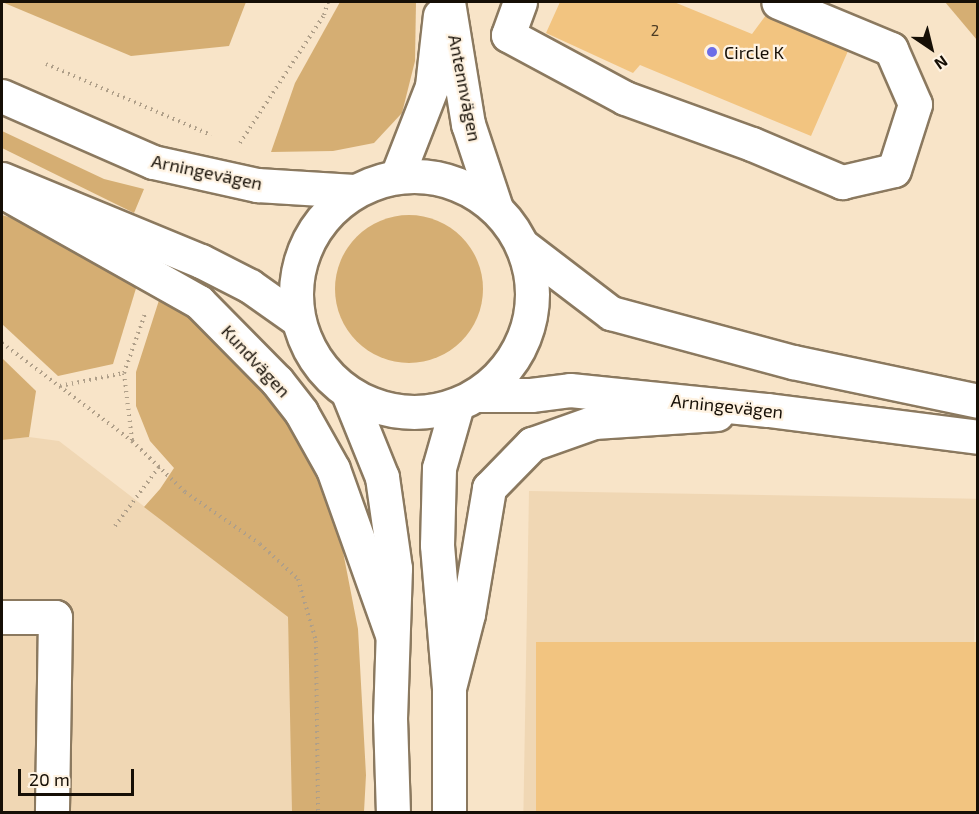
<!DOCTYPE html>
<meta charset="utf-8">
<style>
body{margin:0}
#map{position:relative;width:979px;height:814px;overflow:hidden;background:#f8e4c8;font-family:"Exo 2",sans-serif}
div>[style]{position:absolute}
.built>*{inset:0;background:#f0d7b4;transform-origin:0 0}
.green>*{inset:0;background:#d5ae73}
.round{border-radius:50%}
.building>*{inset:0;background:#f2c480;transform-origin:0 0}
.path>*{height:4px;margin-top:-2px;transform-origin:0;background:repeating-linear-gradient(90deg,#af9f89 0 1.5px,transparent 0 6px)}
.roads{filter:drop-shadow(2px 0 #8b795f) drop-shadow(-2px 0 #8b795f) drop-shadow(0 2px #8b795f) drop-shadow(0 -2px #8b795f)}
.minor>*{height:33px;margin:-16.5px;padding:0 16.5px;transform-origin:16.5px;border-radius:16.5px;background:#fff}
.major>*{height:33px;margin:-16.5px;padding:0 16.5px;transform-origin:16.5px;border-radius:16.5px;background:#fff}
.major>.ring{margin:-16.5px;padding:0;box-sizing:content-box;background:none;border:33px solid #fff;border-radius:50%}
.dots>*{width:16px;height:16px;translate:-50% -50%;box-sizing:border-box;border:3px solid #fff3e2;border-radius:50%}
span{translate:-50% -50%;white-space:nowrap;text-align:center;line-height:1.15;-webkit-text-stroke:4.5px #fff3e2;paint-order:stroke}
.number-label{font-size:15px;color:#4d3c24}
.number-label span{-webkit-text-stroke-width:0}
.poi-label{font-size:18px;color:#160f06}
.left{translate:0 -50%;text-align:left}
.street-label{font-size:18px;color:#160f06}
.frame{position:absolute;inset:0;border:3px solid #160f06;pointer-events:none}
.north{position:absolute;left:901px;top:18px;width:60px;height:60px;-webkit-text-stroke:4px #fff3e2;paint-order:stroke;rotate:145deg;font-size:16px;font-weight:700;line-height:24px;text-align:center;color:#160f06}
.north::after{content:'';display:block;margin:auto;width:21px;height:27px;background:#160f06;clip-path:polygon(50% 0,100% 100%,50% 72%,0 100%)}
.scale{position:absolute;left:18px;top:769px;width:116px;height:27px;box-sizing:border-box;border:3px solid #160f06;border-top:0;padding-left:8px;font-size:18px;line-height:21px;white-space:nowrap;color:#160f06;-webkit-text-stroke:4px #fff3e2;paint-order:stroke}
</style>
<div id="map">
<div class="built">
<i style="clip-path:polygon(29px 437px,59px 441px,288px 617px,294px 812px,2px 812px,2px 440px)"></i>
<i style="left:529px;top:491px;width:448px;height:322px;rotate:1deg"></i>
</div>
<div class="green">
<i style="clip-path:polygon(2px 2px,246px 2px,229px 46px,131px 56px)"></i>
<i style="clip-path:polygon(340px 2px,416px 2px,415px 61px,402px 113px,374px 143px,333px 151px,271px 152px,295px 83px)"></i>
<i style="clip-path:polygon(945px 2px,977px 2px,977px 40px)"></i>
<i style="clip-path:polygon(2px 131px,104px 179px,144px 189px,134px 213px,2px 148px)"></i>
<i class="round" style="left:335px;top:215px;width:148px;height:148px"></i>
<i style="clip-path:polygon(2px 215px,28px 223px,137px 285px,113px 364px,58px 376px,2px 324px)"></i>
<i style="clip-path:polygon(161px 294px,227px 342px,273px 399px,314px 466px,339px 531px,358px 629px,366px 775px,364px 812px,292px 812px,288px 617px,144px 507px,160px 489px,174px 468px,150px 441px,136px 406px,136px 372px)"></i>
<i style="clip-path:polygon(2px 358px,36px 391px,29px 437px,2px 440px)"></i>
</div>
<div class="building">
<i style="clip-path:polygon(560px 2px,674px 2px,752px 34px,766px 15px,848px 51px,811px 136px,640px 65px,633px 73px,546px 33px)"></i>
<i style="left:978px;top:642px;width:171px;height:442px;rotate:90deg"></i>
</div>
<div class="path">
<i style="left:46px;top:64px;width:180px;rotate:23.3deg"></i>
<i style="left:240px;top:143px;width:153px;rotate:-56.7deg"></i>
<i style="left:324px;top:15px;width:14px;rotate:-73deg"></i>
<i style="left:2px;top:343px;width:163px;rotate:37deg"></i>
<i style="left:132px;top:441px;width:74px;rotate:43.9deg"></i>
<i style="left:185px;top:492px;width:91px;rotate:34.7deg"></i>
<i style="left:260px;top:544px;width:52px;rotate:42.6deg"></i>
<i style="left:298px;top:579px;width:65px;rotate:73.8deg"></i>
<i style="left:316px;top:641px;width:171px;rotate:89.3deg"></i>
<i style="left:60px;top:386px;width:65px;rotate:-11.5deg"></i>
<i style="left:132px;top:440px;width:67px;rotate:-96.8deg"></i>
<i style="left:124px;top:373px;width:63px;rotate:-70.4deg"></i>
<i style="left:115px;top:526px;width:74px;rotate:-53.3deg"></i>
</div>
<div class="roads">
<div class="minor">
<i style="left:448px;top:2px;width:124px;rotate:80.7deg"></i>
<i style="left:468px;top:124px;width:89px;rotate:71.6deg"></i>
<i style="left:520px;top:2px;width:35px;rotate:110deg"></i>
<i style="left:508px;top:35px;width:133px;rotate:28.3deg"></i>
<i style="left:625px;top:98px;width:135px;rotate:19.9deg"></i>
<i style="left:752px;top:144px;width:98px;rotate:22.9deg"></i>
<i style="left:842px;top:182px;width:53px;rotate:-13deg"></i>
<i style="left:894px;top:170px;width:69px;rotate:-72.3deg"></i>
<i style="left:915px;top:104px;width:60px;rotate:-113.6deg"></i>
<i style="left:891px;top:49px;width:122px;rotate:-157.4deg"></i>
<i style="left:397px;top:176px;width:97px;rotate:-68.7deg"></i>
<i style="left:432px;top:86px;width:71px;rotate:-83.6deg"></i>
<i style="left:2px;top:191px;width:226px;rotate:29.4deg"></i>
<i style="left:199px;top:302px;width:111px;rotate:45.4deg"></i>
<i style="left:277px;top:381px;width:39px;rotate:52deg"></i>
<i style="left:301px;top:412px;width:65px;rotate:60.7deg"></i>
<i style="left:333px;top:469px;width:176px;rotate:70.4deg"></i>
<i style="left:348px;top:393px;width:91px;rotate:68deg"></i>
<i style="left:382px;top:477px;width:92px;rotate:81.9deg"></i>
<i style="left:395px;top:568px;width:150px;rotate:91.9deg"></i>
<i style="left:390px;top:718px;width:94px;rotate:88.2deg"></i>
<i style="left:2px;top:617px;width:53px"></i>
<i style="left:55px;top:617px;width:195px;rotate:90.9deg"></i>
<i style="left:449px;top:688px;width:76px;rotate:-75.6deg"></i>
<i style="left:468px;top:614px;width:128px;rotate:-80.5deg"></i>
<i style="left:489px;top:488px;width:62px;rotate:-45.7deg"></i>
<i style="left:532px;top:444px;width:66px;rotate:-19.5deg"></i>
<i style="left:594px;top:422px;width:123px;rotate:-3.7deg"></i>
<i style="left:449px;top:812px;width:124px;rotate:-90deg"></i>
<i style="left:449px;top:688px;width:144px;rotate:-94.8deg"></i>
<i style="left:437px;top:545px;width:77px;rotate:-88.5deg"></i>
<i style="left:439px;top:468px;width:66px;rotate:-74.1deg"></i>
</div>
<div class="major">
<i style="left:2px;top:96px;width:165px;rotate:23.6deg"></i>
<i style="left:153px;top:162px;width:107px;rotate:12.5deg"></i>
<i style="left:257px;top:185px;width:97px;rotate:3.5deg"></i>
<i class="ring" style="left:296px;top:176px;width:203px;height:203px"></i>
<i style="left:2px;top:179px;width:215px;rotate:22.4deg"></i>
<i style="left:201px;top:261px;width:55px;rotate:27deg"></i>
<i style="left:250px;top:286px;width:59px;rotate:35.3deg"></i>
<i style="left:523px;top:246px;width:111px;rotate:37.3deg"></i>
<i style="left:611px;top:313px;width:188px;rotate:15.1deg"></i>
<i style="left:793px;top:362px;width:189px;rotate:11.9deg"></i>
<i style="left:476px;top:395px;width:55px"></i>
<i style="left:531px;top:395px;width:39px;rotate:-7deg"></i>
<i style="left:570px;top:390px;width:199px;rotate:5.8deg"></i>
<i style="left:768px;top:410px;width:212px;rotate:7.3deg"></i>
</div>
</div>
<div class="dots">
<i style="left:712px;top:52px;background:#6d6de7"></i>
</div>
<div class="number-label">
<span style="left:655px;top:31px">2</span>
</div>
<div class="poi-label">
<span class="left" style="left:724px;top:52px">Circle K</span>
</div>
<div class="street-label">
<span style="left:465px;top:88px;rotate:79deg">Antennvägen</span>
<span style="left:207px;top:172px;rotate:12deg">Arningevägen</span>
<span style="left:256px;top:361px;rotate:47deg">Kundvägen</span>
<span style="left:727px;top:406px;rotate:6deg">Arningevägen</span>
</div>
<div class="frame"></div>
<div class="north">N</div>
<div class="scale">20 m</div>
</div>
